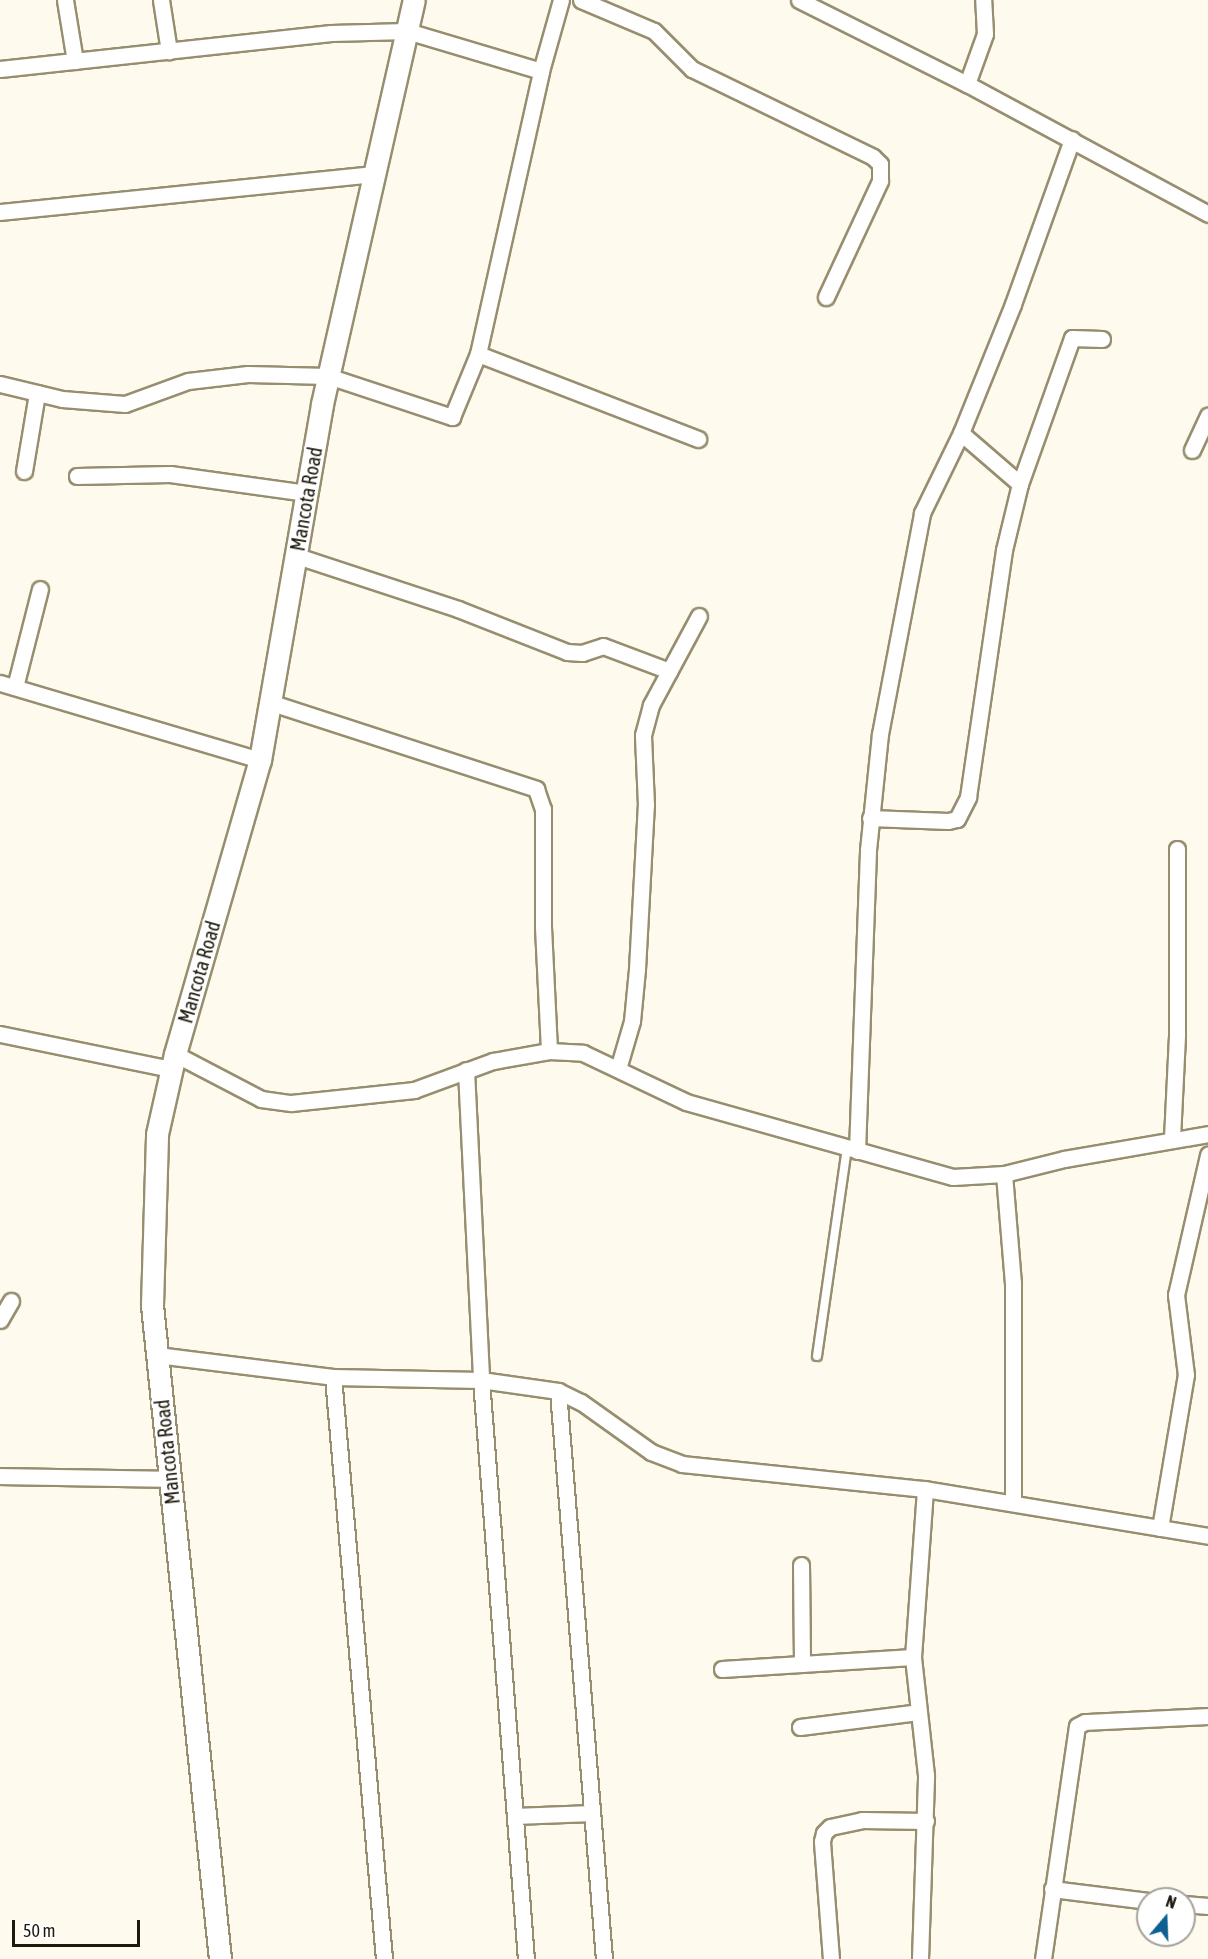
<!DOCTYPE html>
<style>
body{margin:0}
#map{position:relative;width:1208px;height:1959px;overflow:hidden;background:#fefaed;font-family:"Asap Condensed",sans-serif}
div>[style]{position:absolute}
.roads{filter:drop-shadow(2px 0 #978e6f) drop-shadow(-2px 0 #978e6f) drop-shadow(0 2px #978e6f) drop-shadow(0 -2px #978e6f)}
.lane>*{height:8px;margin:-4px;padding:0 4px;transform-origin:4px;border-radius:4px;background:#fff}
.street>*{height:15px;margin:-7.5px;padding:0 7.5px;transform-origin:7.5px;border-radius:7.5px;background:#fff}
.secondary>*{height:21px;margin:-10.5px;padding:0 10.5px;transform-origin:10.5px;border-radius:10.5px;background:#fff}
span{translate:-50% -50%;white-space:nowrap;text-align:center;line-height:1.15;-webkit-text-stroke:4.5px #fff;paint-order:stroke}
.street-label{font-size:20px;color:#1d190d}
.north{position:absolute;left:1136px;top:1887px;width:60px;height:60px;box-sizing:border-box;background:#fff;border:2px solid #a5a39e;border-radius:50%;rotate:19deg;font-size:16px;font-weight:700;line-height:24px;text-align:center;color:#1d190d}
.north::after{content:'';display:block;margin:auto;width:21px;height:27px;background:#0d6092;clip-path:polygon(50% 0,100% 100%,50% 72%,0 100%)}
.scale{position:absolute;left:12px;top:1920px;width:128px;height:27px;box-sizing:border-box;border:3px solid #1d190d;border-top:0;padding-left:8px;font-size:18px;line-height:21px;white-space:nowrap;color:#1d190d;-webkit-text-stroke:4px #fff;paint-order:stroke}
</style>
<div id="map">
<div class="roads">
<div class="lane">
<i style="left:817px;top:1356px;width:210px;rotate:-81.8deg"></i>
</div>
<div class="street">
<i style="left:65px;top:0;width:62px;rotate:80.7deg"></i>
<i style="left:161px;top:0;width:52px;rotate:81.1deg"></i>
<i style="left:581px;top:0;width:79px;rotate:23deg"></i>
<i style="left:654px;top:31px;width:54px;rotate:45deg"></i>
<i style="left:692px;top:69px;width:201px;rotate:25.9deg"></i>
<i style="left:873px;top:157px;width:10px;rotate:45deg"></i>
<i style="left:880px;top:164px;width:17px;rotate:90deg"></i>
<i style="left:880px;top:181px;width:128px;rotate:115deg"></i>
<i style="left:799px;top:0;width:188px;rotate:26.6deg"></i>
<i style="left:967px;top:84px;width:274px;rotate:28.3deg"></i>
<i style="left:0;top:69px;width:333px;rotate:-6.2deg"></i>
<i style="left:331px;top:33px;width:76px;rotate:-1.5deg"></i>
<i style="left:407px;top:31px;width:140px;rotate:16.6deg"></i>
<i style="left:967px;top:84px;width:53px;rotate:-70.2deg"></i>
<i style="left:985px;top:34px;width:34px;rotate:-93deg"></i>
<i style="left:0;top:212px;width:376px;rotate:-5.8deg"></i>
<i style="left:478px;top:354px;width:236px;rotate:21.1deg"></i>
<i style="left:0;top:384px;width:64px;rotate:13.6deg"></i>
<i style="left:62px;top:399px;width:63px;rotate:4.5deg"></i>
<i style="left:125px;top:404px;width:67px;rotate:-20.1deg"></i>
<i style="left:188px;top:381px;width:60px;rotate:-6.7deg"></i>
<i style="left:248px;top:374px;width:80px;rotate:1.4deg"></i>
<i style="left:328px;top:376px;width:131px;rotate:18.3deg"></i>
<i style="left:452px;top:417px;width:68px;rotate:-67.6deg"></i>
<i style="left:478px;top:354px;width:290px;rotate:-77.4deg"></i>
<i style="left:541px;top:71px;width:74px;rotate:-74.3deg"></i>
<i style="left:1192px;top:450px;width:38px;rotate:-65deg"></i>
<i style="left:24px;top:471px;width:79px;rotate:-80.5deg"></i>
<i style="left:77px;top:476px;width:93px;rotate:-1.2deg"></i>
<i style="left:170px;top:474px;width:138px;rotate:7.9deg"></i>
<i style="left:1020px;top:484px;width:155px;rotate:-70.4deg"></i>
<i style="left:1072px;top:338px;width:30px;rotate:2deg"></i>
<i style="left:297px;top:556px;width:169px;rotate:18.2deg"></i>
<i style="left:458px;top:609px;width:117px;rotate:21.5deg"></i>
<i style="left:567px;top:652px;width:15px;rotate:4deg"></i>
<i style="left:582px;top:653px;width:22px;rotate:-18deg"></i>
<i style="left:603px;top:646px;width:71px;rotate:20.7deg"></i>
<i style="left:0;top:683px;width:271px;rotate:16.5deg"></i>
<i style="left:15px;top:687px;width:101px;rotate:-75.7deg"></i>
<i style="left:272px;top:703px;width:278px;rotate:18deg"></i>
<i style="left:536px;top:789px;width:21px;rotate:71deg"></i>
<i style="left:543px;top:809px;width:118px;rotate:90deg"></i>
<i style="left:543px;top:927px;width:124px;rotate:87.2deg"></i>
<i style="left:870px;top:818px;width:78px;rotate:2.2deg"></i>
<i style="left:948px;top:821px;width:9px;rotate:-13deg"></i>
<i style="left:957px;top:819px;width:25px;rotate:-63deg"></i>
<i style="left:968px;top:797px;width:250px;rotate:-81.7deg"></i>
<i style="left:1004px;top:550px;width:68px;rotate:-76.4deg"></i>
<i style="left:1020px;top:484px;width:78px;rotate:-139.2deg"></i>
<i style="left:961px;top:433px;width:139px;rotate:-68deg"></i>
<i style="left:1013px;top:304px;width:175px;rotate:-70.3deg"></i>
<i style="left:0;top:1034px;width:175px;rotate:11.6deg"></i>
<i style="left:175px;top:1054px;width:97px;rotate:27.6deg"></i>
<i style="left:261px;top:1099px;width:30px;rotate:8deg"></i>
<i style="left:291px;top:1103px;width:124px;rotate:-6deg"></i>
<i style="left:414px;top:1090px;width:84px;rotate:-20.2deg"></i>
<i style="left:493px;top:1061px;width:57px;rotate:-10.1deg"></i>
<i style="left:549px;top:1051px;width:34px;rotate:3deg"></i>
<i style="left:583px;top:1053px;width:114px;rotate:25.4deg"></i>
<i style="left:686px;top:1102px;width:277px;rotate:15.7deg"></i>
<i style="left:953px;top:1177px;width:51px;rotate:-3.4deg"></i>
<i style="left:1004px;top:1174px;width:62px;rotate:-14deg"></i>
<i style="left:1064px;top:1159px;width:146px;rotate:-9.8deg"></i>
<i style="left:618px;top:1069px;width:50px;rotate:-73.7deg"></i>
<i style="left:632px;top:1021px;width:52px;rotate:-84.5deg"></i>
<i style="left:637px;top:969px;width:164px;rotate:-86.9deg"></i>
<i style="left:646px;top:805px;width:70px;rotate:-92.5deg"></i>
<i style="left:643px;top:735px;width:31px;rotate:-75deg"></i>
<i style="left:651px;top:705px;width:101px;rotate:-61.7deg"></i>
<i style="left:466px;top:1070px;width:310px;rotate:87.2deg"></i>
<i style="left:481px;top:1380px;width:581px;rotate:85.56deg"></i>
<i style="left:1172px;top:1138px;width:103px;rotate:-87.2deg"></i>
<i style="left:1177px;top:1035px;width:186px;rotate:-90deg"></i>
<i style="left:857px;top:1151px;width:301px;rotate:-87.9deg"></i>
<i style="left:868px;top:850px;width:117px;rotate:-84.1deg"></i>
<i style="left:880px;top:734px;width:225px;rotate:-79.2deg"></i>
<i style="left:922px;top:513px;width:89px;rotate:-64deg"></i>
<i style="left:1004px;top:1174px;width:109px;rotate:85.3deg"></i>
<i style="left:1013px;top:1283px;width:220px;rotate:90deg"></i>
<i style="left:0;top:1320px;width:22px;rotate:-60deg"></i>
<i style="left:157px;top:1355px;width:177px;rotate:7.1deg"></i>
<i style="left:333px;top:1377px;width:148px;rotate:1.2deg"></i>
<i style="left:481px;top:1380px;width:78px;rotate:8.1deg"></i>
<i style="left:558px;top:1391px;width:25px;rotate:26deg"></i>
<i style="left:581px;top:1402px;width:86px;rotate:35.5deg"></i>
<i style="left:651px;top:1452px;width:33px;rotate:21deg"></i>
<i style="left:682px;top:1464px;width:244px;rotate:5.9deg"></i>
<i style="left:925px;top:1489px;width:287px;rotate:9.4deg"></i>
<i style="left:333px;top:1377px;width:584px;rotate:84.99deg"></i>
<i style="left:558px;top:1391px;width:570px;rotate:85.37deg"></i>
<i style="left:0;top:1476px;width:170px;rotate:1deg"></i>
<i style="left:1160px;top:1528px;width:155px;rotate:-80.4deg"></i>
<i style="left:1186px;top:1375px;width:81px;rotate:-97.1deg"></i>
<i style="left:1176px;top:1295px;width:144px;rotate:-77.1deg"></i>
<i style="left:801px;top:1565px;width:99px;rotate:89.4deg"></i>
<i style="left:722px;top:1669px;width:191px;rotate:-3.6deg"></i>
<i style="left:800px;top:1727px;width:119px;rotate:-7.2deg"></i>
<i style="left:515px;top:1816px;width:76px;rotate:-2.3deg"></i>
<i style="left:1052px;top:1889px;width:97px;rotate:7.1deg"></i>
<i style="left:1184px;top:1904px;width:24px;rotate:5deg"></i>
<i style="left:831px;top:1959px;width:118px;rotate:-94.4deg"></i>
<i style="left:822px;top:1841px;width:8px;rotate:-76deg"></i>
<i style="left:824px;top:1833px;width:8px;rotate:-45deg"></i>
<i style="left:830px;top:1827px;width:33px;rotate:-12deg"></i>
<i style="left:862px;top:1820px;width:64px;rotate:0.9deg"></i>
<i style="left:920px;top:1959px;width:184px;rotate:-88.1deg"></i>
<i style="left:926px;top:1775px;width:119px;rotate:-96.3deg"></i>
<i style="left:913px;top:1657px;width:168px;rotate:-85.9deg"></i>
<i style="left:1043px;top:1959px;width:235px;rotate:-81.7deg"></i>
<i style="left:1077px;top:1726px;width:9px;rotate:-27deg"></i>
<i style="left:1085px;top:1722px;width:123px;rotate:-2.8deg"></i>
</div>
<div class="secondary">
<i style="left:220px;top:1959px;width:658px;rotate:-95.94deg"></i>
<i style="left:152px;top:1305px;width:171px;rotate:-88.3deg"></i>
<i style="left:157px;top:1134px;width:82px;rotate:-77.3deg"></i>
<i style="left:175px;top:1054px;width:306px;rotate:-73.9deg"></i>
<i style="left:260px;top:760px;width:361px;rotate:-80.1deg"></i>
<i style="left:322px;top:404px;width:414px;rotate:-77.2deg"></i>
</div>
</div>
<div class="street-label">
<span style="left:306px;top:499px;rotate:-80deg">Mancota Road</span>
<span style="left:199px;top:972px;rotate:-74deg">Mancota Road</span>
<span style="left:167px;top:1452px;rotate:-96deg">Mancota Road</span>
</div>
<div class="north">N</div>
<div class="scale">50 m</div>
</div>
